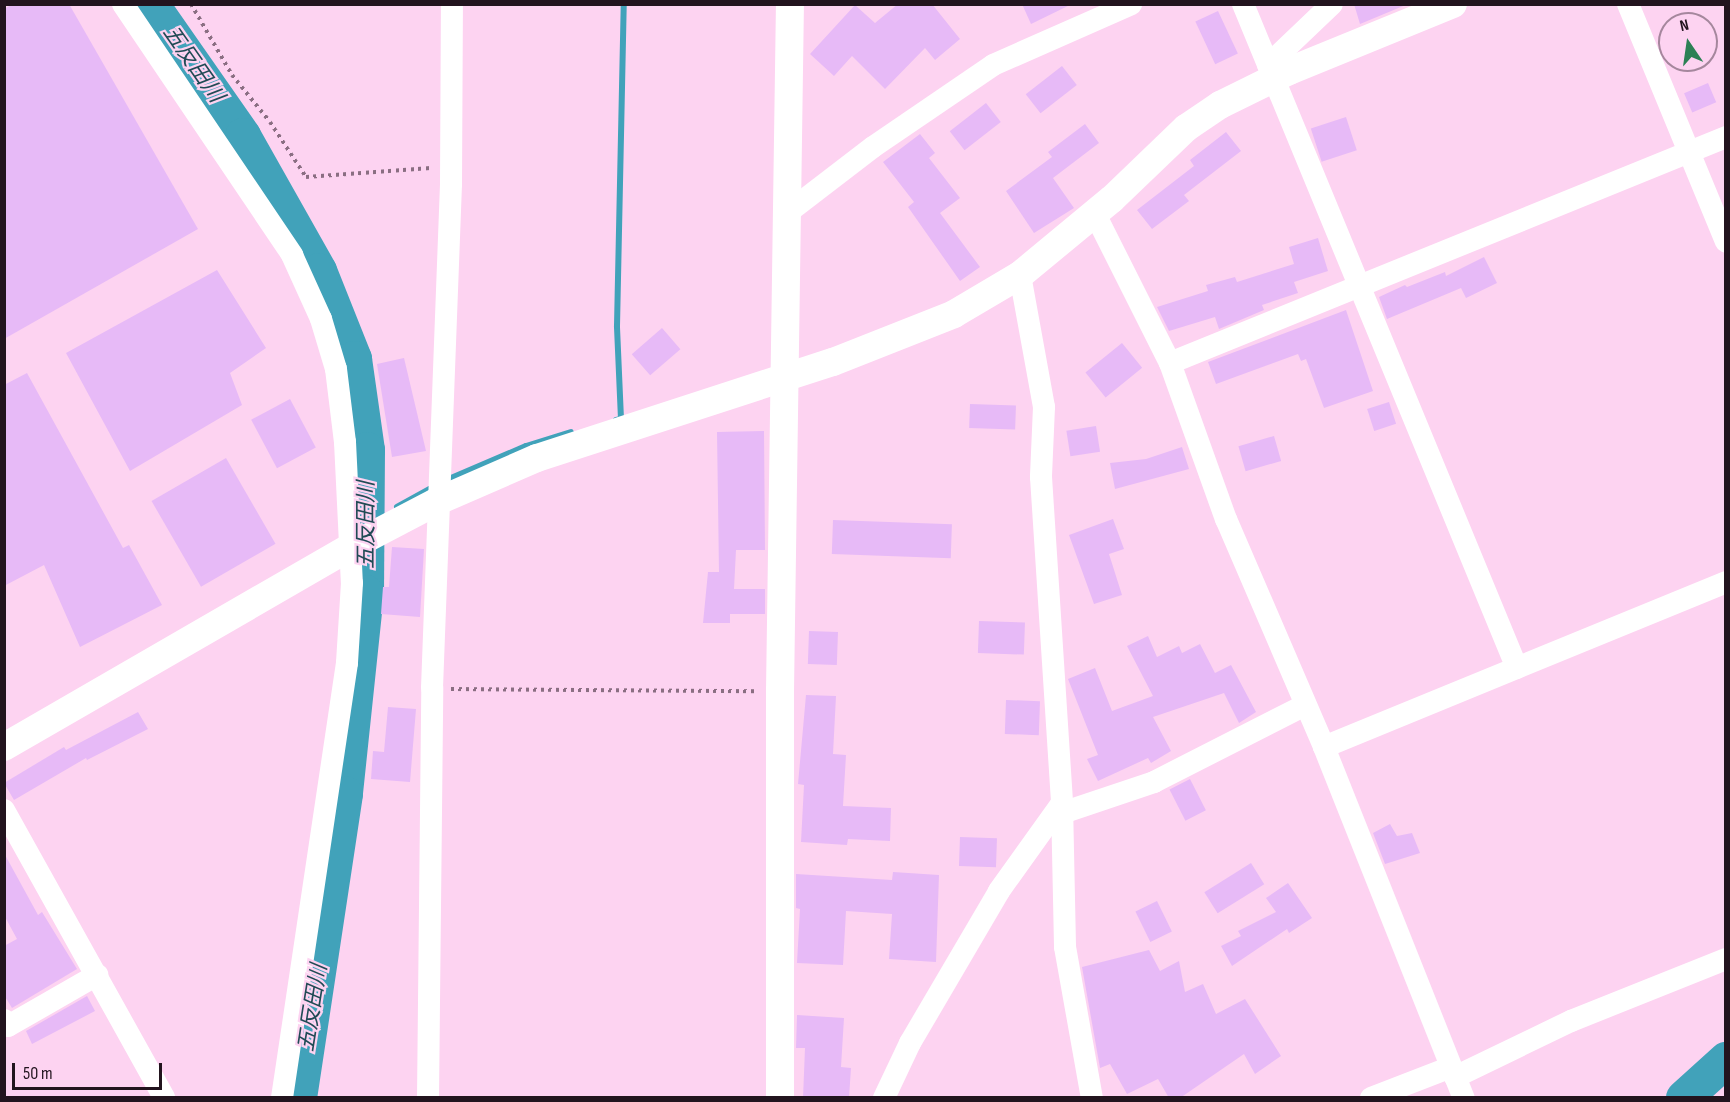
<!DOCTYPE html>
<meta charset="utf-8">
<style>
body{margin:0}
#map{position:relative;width:1730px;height:1102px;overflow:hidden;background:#fdd3f1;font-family:"Sofia Sans Condensed","Noto Sans JP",sans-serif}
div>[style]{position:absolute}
.stream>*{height:6px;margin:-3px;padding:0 3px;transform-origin:3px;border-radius:3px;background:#41a2ba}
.river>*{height:36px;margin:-18px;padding:0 18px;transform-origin:18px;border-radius:18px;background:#41a2ba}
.building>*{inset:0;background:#e7baf7;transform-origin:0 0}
.path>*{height:4px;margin-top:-2px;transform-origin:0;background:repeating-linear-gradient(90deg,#8a6e82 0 3px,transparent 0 7.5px)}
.minor>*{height:22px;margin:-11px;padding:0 11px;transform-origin:11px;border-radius:11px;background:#fff}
.tertiary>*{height:28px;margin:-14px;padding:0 14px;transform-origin:14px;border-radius:14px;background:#fff}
span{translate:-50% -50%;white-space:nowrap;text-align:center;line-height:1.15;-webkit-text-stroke:4.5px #fdd3f1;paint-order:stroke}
.water-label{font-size:22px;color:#204b55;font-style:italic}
.frame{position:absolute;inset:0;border:6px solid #22141e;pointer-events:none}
.north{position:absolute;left:1658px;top:12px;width:60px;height:60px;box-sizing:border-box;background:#fdd3f1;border:2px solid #a5879d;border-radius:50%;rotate:347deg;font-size:16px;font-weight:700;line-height:24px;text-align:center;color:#22141e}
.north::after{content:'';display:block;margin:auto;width:21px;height:27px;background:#2c8155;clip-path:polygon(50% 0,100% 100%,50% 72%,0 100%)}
.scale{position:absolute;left:12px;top:1063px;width:150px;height:27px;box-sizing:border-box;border:3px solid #22141e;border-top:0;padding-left:8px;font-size:18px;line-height:21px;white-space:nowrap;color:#22141e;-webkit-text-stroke:4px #fdd3f1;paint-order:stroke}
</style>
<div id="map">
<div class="stream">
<i style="left:616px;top:420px;width:5px;rotate:-11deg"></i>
<i style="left:621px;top:419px;width:93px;rotate:-92.5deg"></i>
<i style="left:617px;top:326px;width:322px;rotate:-88.8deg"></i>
<i style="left:444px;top:481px;width:89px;rotate:-23.1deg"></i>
<i style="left:526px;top:446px;width:47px;rotate:-17.3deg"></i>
<i style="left:397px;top:507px;width:43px;rotate:-28.9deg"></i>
</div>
<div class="river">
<i style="left:151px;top:4px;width:161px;rotate:55.1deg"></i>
<i style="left:243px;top:136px;width:155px;rotate:60.6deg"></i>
<i style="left:319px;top:271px;width:95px;rotate:68.3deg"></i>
<i style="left:354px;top:359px;width:92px;rotate:81.9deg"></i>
<i style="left:367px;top:450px;width:143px;rotate:90.4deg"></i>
<i style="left:366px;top:593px;width:202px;rotate:96deg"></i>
<i style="left:345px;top:794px;width:307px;rotate:98.6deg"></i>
<i style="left:1684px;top:1098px;width:57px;rotate:-42.1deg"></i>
</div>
<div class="building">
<i style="clip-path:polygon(13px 4px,69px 4px,198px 229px,4px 339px,4px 9px)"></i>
<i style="clip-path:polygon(898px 4px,932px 4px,960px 39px,935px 60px,925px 48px,885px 89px,852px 56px,834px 76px,810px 54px,855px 5px,875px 23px)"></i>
<i style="clip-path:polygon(1022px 4px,1072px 4px,1031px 24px)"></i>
<i style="clip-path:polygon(1354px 4px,1408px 4px,1360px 24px)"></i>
<i style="left:1218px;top:11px;width:47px;height:25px;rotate:65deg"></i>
<i style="left:1062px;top:66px;width:24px;height:46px;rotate:52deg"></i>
<i style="left:1708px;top:83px;width:21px;height:26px;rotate:67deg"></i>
<i style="left:986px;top:103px;width:24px;height:46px;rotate:52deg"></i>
<i style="left:1346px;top:117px;width:35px;height:37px;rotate:72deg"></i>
<i style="clip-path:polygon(1085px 124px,1099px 143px,1053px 178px,1074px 208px,1034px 233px,1006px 191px,1052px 157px,1048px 152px)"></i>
<i style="clip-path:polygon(1226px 132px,1241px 151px,1184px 195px,1189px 201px,1152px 229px,1137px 210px,1194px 166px,1190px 160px)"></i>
<i style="clip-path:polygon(920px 134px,935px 153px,929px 158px,960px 198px,940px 213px,980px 267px,960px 281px,908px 207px,914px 202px,883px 162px)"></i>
<i style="clip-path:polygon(1318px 238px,1328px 271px,1294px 282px,1298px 293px,1262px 305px,1264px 310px,1219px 329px,1215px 317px,1169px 331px,1157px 307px,1208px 291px,1206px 285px,1235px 277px,1237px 282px,1294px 264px,1289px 247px)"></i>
<i style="clip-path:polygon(1484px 257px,1497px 283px,1466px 298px,1461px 288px,1387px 319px,1379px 297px,1405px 285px,1407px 287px,1445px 272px,1446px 276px)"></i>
<i style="clip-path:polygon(217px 270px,266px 348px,230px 373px,242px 405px,130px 471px,66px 353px)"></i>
<i style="clip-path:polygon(1346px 310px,1373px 391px,1324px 408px,1306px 359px,1301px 361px,1298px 354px,1216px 384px,1208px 362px)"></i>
<i style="left:662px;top:328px;width:28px;height:40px;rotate:49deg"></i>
<i style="left:1122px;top:343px;width:32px;height:47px;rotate:51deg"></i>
<i style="clip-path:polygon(404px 358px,426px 451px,392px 457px,377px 364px)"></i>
<i style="clip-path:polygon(27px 373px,123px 548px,129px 545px,162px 605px,80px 647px,44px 565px,4px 586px,4px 385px)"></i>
<i style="left:290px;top:399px;width:55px;height:44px;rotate:62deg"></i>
<i style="left:1389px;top:402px;width:23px;height:23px;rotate:72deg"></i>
<i style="left:970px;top:404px;width:46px;height:24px;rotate:2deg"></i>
<i style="left:1096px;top:426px;width:26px;height:30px;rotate:81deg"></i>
<i style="clip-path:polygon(764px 431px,765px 550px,736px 550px,734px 589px,765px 589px,765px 614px,730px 614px,730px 623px,703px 623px,708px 572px,719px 572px,717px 432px)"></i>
<i style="left:1274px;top:436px;width:26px;height:37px;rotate:74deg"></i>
<i style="clip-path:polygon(1182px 447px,1189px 469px,1115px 489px,1110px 463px,1146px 459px)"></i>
<i style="left:226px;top:458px;width:99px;height:86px;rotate:60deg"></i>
<i style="clip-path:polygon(1113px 519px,1124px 549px,1109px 554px,1122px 595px,1094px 604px,1069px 535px)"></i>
<i style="left:833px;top:520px;width:119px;height:34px;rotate:2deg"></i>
<i style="clip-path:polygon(392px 547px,424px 549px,420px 617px,381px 614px,383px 587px,389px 587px)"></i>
<i style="left:979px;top:621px;width:46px;height:32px;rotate:2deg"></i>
<i style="left:809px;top:631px;width:29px;height:33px;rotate:2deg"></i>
<i style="clip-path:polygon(1148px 636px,1157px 657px,1179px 646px,1182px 653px,1200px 644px,1215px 673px,1231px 665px,1256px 712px,1239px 723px,1224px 693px,1153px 717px,1171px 751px,1151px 763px,1148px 758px,1098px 781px,1087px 759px,1098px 755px,1068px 679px,1095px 668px,1112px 711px,1153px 696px,1127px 646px)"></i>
<i style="clip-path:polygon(806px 695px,836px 696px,833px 754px,846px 755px,843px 806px,891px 808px,890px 841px,848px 839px,847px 845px,801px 842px,804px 785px,798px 784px)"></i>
<i style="left:1006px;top:700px;width:34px;height:34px;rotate:2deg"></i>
<i style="clip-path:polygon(388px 707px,416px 709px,410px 782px,371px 779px,373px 751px,384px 752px)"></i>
<i style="clip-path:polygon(138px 712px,148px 729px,87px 760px,86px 758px,14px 800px,4px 783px,64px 747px,66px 750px)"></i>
<i style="left:1190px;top:779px;width:35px;height:23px;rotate:63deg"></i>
<i style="clip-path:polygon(1390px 824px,1397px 836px,1412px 833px,1420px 853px,1385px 864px,1373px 833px)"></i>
<i style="left:960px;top:837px;width:37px;height:29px;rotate:2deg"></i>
<i style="clip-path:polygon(4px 853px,38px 915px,42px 912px,77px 969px,12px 1008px,4px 995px,4px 946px,17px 939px,4px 915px)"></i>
<i style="left:1251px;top:863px;width:25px;height:55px;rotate:58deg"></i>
<i style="clip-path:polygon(893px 872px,939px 875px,936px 962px,889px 959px,892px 914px,846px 911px,843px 965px,797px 963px,800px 909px,796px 908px,796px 874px,892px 880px)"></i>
<i style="clip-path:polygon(1288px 883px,1312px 918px,1289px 933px,1287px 929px,1232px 966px,1221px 946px,1241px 936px,1238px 931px,1276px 912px,1266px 898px)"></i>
<i style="left:1157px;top:901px;width:34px;height:24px;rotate:64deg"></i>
<i style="clip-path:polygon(1149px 950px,1160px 971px,1179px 961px,1185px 992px,1203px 984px,1216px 1014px,1245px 999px,1281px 1056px,1255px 1074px,1244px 1054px,1180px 1098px,1169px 1098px,1158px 1079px,1127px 1094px,1110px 1064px,1100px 1068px,1082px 967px)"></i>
<i style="clip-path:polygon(87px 996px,95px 1011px,32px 1044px,26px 1031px)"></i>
<i style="clip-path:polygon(797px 1015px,844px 1018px,841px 1067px,851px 1068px,849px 1098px,803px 1098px,805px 1048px,796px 1048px)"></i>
</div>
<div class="path">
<i style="left:191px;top:4px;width:82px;rotate:60deg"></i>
<i style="left:232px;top:75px;width:60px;rotate:51deg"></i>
<i style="left:270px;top:122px;width:66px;rotate:56.8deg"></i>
<i style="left:306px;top:177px;width:125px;rotate:-4.1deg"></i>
<i style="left:451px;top:689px;width:307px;rotate:0.4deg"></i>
</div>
<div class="minor">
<i style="left:123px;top:4px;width:303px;rotate:56deg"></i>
<i style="left:292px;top:255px;width:70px;rotate:65.6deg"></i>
<i style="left:321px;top:319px;width:52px;rotate:73.3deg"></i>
<i style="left:336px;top:369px;width:74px;rotate:83deg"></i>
<i style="left:345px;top:442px;width:141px;rotate:87.2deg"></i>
<i style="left:352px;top:583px;width:80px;rotate:93.6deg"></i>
<i style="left:347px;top:663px;width:440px;rotate:98.5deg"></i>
<i style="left:1243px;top:4px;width:718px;rotate:67.58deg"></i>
<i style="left:1628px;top:4px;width:257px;rotate:67.6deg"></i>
<i style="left:1268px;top:65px;width:88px;rotate:-43.6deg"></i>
<i style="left:1094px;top:212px;width:169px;rotate:63.3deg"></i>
<i style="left:1170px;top:363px;width:166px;rotate:70.3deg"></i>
<i style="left:1226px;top:519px;width:248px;rotate:66.7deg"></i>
<i style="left:1324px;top:747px;width:378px;rotate:68.3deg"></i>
<i style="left:787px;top:213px;width:108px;rotate:-37.5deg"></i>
<i style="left:873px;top:147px;width:145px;rotate:-34.3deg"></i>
<i style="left:993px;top:65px;width:151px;rotate:-23.8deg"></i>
<i style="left:1020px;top:275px;width:134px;rotate:79.7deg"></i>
<i style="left:1044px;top:407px;width:70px;rotate:92.5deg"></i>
<i style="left:1041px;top:477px;width:327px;rotate:86.3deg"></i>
<i style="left:1062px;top:803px;width:144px;rotate:88.8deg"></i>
<i style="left:1065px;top:947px;width:153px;rotate:79.9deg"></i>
<i style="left:1170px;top:363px;width:600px;rotate:-22.12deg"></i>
<i style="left:1324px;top:747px;width:435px;rotate:-22.3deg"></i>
<i style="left:4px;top:810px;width:329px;rotate:60.9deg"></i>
<i style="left:1062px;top:813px;width:97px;rotate:-18.6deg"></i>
<i style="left:1154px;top:782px;width:167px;rotate:-27deg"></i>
<i style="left:4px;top:1020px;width:7px;rotate:56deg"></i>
<i style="left:8px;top:1026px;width:103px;rotate:-29.8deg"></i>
<i style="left:1455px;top:1077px;width:129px;rotate:-25.8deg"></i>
<i style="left:1571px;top:1021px;width:167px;rotate:-21.8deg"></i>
<i style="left:428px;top:1098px;width:410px;rotate:-89.4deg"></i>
<i style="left:432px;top:688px;width:504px;rotate:-87.84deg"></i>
<i style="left:451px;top:184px;width:180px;rotate:-89.7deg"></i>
<i style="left:884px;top:1098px;width:61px;rotate:-64.7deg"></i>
<i style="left:910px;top:1043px;width:176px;rotate:-59.6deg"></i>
<i style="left:999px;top:891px;width:108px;rotate:-54.4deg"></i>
<i style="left:1371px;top:1098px;width:86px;rotate:-21.2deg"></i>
</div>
<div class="tertiary">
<i style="left:4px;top:747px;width:400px;rotate:-30deg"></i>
<i style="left:350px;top:547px;width:99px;rotate:-27.6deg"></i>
<i style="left:438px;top:501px;width:108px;rotate:-23.5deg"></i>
<i style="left:537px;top:458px;width:311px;rotate:-18deg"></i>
<i style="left:833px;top:362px;width:130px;rotate:-21.6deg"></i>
<i style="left:954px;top:314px;width:77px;rotate:-30.6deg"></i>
<i style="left:1020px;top:275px;width:119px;rotate:-39.6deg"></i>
<i style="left:1112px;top:199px;width:103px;rotate:-43.8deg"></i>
<i style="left:1186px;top:128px;width:41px;rotate:-34.1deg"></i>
<i style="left:1220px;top:105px;width:77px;rotate:-26.2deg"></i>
<i style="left:1289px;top:71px;width:177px;rotate:-22.2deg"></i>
<i style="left:780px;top:1098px;width:407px;rotate:-90deg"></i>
<i style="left:780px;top:691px;width:687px;rotate:-89.17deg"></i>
</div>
<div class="water-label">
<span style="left:193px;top:64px;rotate:55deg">五反田川</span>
<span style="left:367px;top:525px;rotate:-90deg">五反田川</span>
<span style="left:313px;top:1008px;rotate:-81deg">五反田川</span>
</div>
<div class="frame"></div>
<div class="north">N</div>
<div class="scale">50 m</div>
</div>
